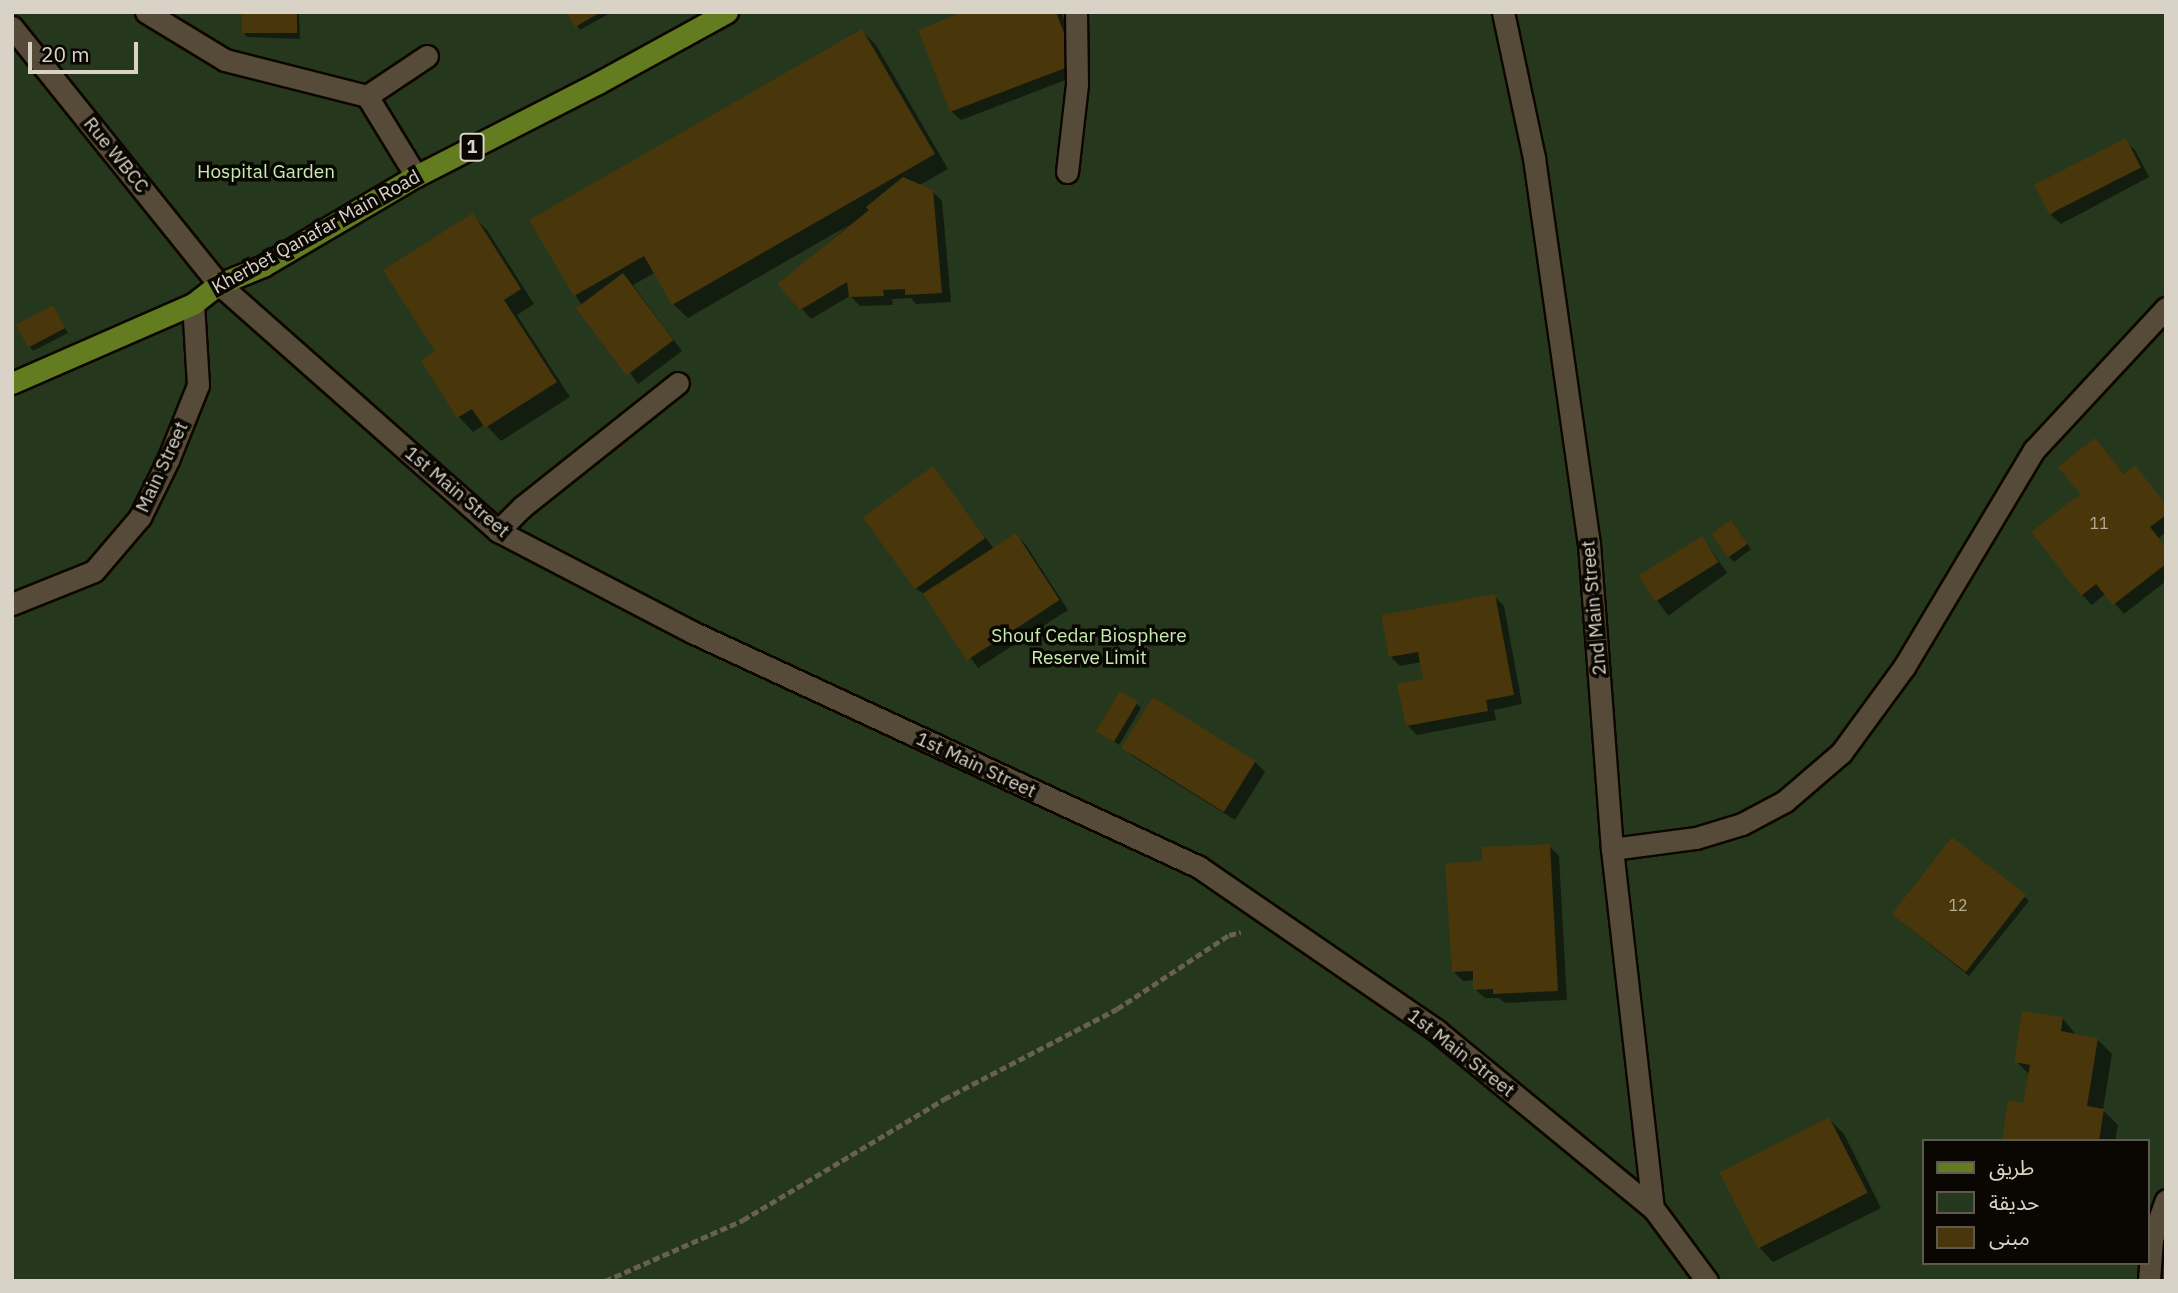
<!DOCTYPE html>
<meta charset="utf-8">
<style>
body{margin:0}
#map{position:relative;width:2178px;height:1293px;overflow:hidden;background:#241c09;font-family:"IBM Plex Sans","Noto Sans Arabic",sans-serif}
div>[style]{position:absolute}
.green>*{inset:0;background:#25371d}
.shadow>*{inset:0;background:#0007;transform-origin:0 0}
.building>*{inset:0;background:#49360a;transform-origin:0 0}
.path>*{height:4.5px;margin-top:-2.25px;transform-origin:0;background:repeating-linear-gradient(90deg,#686050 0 7px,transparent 0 10.5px)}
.roads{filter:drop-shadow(2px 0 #0d0600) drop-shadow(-2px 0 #0d0600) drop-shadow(0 2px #0d0600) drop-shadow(0 -2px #0d0600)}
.minor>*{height:21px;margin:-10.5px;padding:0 10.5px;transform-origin:10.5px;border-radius:10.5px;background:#564b38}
.major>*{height:21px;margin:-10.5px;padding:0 10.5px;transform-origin:10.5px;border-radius:10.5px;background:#627c1f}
span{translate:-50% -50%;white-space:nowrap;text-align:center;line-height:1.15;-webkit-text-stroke:7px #0a0702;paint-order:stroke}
.number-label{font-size:16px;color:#b5ac98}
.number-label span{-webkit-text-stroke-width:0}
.shield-label span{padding:2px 5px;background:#0a0702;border:2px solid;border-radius:5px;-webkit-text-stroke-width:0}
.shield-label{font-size:18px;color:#d9d3c7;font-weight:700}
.street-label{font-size:19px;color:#d9d3c7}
.park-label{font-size:19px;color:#c3eeaf}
.frame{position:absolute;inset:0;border:14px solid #d9d3c7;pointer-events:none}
.legend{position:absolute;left:1922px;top:1139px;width:228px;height:126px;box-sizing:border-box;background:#0a0702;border:2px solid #5d5951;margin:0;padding:9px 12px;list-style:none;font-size:21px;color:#d9d3c7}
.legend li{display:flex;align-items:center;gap:14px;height:35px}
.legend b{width:35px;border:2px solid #5d5951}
.scale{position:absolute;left:28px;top:42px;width:110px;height:32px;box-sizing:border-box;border:4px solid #d9d3c7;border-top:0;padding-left:9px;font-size:21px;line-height:24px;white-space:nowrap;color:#d9d3c7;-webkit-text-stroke:5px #0a0702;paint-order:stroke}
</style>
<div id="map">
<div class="green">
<i style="clip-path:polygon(evenodd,12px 12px,2166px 12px,2166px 1281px,12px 1281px,12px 12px,1924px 1141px,2148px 1141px,2148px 1263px,1924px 1263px,1924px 1141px)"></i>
</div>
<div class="shadow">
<i style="clip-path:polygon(244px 12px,299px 12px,300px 39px,247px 37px,243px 32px)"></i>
<i style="clip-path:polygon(568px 12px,612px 12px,580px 30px)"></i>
<i style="clip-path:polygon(964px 12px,1061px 12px,1084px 73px,961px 120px,951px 111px)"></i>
<i style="clip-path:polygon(862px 31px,876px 45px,948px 169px,918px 186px,932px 191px,942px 201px,951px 302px,916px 304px,911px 298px,892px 299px,893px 305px,860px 306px,850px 296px,811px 319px,780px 284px,849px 225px,688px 318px,673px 304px,656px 272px,633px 285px,682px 351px,638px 384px,575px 295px)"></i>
<i style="clip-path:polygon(2125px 141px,2135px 150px,2149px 177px,2061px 224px,2051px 215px)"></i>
<i style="clip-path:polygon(472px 215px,487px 230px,534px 304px,517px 315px,570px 397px,501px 441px,485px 424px,473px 432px,459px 417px,423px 361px,438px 352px)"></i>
<i style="clip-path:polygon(52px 307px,68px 333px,33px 351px,29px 346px)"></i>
<i style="clip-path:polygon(2095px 440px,2125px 475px,2166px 505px,2166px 532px,2159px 538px,2166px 547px,2166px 581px,2124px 614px,2106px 593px,2092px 605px,2082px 595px,2082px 494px)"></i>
<i style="clip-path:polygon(933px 468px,994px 549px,1016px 535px,1026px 545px,1068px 610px,978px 668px,927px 596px,915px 588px)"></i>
<i style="clip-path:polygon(1735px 526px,1751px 549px,1734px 562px,1729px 557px)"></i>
<i style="left:1702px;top:538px;width:43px;height:73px;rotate:54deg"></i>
<i style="clip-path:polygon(1494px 596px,1504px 606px,1522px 704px,1494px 710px,1496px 720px,1417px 735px,1407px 725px,1425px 681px,1422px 662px,1400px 666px,1390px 656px)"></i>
<i style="clip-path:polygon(1136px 703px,1141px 708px,1119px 745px,1099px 731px)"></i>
<i style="clip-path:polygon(1124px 748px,1255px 762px,1265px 772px,1235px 820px,1134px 757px)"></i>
<i style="clip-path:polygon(1549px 846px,1559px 856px,1567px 1000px,1505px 1003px,1499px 998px,1485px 998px,1475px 989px,1475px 980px,1463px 981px,1453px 971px,1484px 863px)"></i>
<i style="clip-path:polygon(2025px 897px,2029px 901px,1969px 976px,1897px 918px)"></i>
<i style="clip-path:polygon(2063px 1019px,2077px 1036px,2097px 1039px,2112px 1054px,2103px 1110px,2118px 1125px,2115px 1141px,2003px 1141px,2025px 1105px,2030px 1075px,2016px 1061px)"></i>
<i style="clip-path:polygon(1829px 1119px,1844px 1134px,1881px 1208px,1773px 1262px,1759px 1247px,1721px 1173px)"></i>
</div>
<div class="building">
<i style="left:242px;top:12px;width:55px;height:21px"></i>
<i style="clip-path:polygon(566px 12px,601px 12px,575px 27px)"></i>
<i style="clip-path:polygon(962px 12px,1056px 12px,1076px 64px,950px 112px,918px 30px)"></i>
<i style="clip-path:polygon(862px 29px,935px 154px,672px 305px,644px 256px,574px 296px,529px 220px)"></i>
<i style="left:2126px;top:138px;width:33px;height:103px;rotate:63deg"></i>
<i style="clip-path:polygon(903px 177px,933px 190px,942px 293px,905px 295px,905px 289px,883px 290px,884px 296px,849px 297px,847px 282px,800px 310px,777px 284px,869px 210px,866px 207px)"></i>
<i style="clip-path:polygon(473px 213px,521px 289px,504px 300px,557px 382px,485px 428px,472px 409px,457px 418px,421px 361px,435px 351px,383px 270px)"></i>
<i style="left:623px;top:273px;width:84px;height:59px;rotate:53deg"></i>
<i style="left:53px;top:305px;width:26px;height:42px;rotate:62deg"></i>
<i style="clip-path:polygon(2095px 438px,2124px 474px,2135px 465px,2166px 505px,2166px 515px,2150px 527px,2166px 547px,2166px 564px,2113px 605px,2096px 584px,2081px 596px,2031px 532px,2080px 494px,2058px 467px)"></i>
<i style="left:933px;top:466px;width:89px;height:87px;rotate:54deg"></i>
<i style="left:1731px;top:520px;width:29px;height:24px;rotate:55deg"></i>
<i style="left:1016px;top:533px;width:80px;height:111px;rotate:57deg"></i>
<i style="left:1702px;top:536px;width:31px;height:75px;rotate:58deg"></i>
<i style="clip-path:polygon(1495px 594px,1514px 695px,1486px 700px,1488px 711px,1406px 726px,1397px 684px,1423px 679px,1418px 652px,1389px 657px,1381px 615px)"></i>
<i style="left:1120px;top:691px;width:21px;height:47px;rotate:31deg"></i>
<i style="left:1153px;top:697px;width:121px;height:60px;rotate:32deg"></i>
<i style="left:1952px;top:837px;width:94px;height:98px;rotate:38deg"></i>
<i style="clip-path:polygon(1550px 844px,1558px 991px,1493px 994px,1493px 989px,1473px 990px,1473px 971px,1452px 972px,1445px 863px,1482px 861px,1482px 847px)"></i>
<i style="clip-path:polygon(2022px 1011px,2063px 1017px,2061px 1031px,2098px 1038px,2087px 1106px,2104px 1109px,2099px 1141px,2002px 1141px,2008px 1100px,2023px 1103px,2030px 1065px,2014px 1062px)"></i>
<i style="left:1829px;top:1117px;width:85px;height:123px;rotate:63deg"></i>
</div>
<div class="path">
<i style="left:605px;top:1281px;width:151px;rotate:-23.8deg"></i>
<i style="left:743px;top:1220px;width:235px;rotate:-31deg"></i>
<i style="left:944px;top:1099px;width:195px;rotate:-27.5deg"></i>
<i style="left:1117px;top:1009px;width:134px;rotate:-33.5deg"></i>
<i style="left:1229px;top:935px;width:12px;rotate:-14deg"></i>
</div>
<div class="roads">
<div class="minor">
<i style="left:146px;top:12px;width:92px;rotate:31.3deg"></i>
<i style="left:225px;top:60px;width:146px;rotate:14.2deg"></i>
<i style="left:367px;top:96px;width:94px;rotate:58.5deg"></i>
<i style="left:1503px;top:12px;width:149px;rotate:78deg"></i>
<i style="left:1534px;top:158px;width:390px;rotate:81.9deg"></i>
<i style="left:1589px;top:544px;width:306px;rotate:85.7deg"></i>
<i style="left:1612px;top:849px;width:361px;rotate:83.5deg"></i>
<i style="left:12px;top:27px;width:330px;rotate:51.2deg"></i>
<i style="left:219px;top:284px;width:373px;rotate:41.5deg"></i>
<i style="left:498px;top:531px;width:219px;rotate:27.5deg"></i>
<i style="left:692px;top:632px;width:559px;rotate:24.87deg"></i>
<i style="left:1199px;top:867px;width:288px;rotate:34.5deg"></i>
<i style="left:1436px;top:1030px;width:281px;rotate:39.4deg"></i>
<i style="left:1653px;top:1208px;width:91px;rotate:53.5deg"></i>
<i style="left:367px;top:96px;width:72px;rotate:-33.7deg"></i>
<i style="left:1067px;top:172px;width:89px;rotate:-83.5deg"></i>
<i style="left:1077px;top:84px;width:72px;rotate:-90.8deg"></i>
<i style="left:498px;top:531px;width:34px;rotate:-45deg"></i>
<i style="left:522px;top:507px;width:199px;rotate:-38.5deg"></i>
<i style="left:12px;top:604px;width:88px;rotate:-21.9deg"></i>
<i style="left:94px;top:571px;width:71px;rotate:-49.6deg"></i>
<i style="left:140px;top:517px;width:64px;rotate:-63.8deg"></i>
<i style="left:168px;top:460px;width:81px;rotate:-68.2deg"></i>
<i style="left:198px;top:385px;width:81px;rotate:-93.5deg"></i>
<i style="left:1612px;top:849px;width:85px;rotate:-7.5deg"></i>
<i style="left:1696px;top:838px;width:48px;rotate:-16.9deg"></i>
<i style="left:1742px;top:824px;width:49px;rotate:-28.1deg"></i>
<i style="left:1785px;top:801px;width:74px;rotate:-40.6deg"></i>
<i style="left:1841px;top:753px;width:107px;rotate:-53.8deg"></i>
<i style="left:1904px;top:667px;width:253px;rotate:-59.1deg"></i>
<i style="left:2034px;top:450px;width:194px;rotate:-47.1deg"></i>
<i style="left:2149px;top:1281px;width:42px;rotate:-85.9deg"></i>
<i style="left:2152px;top:1239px;width:41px;rotate:-70.3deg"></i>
</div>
<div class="major">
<i style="left:12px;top:383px;width:197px;rotate:-23.6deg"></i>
<i style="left:193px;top:304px;width:33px;rotate:-38deg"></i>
<i style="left:219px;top:284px;width:48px;rotate:-22.2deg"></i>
<i style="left:263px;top:266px;width:178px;rotate:-30.5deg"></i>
<i style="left:416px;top:176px;width:204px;rotate:-27.1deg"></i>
<i style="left:598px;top:83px;width:147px;rotate:-28.8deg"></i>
</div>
</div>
<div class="number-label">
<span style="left:2099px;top:523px">11</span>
<span style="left:1958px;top:905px">12</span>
</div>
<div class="shield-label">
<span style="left:472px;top:147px">1</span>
</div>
<div class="street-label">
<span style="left:116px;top:155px;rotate:51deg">Rue WBCC</span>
<span style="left:316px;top:232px;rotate:-29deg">Kherbet Qanafar Main Road</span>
<span style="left:162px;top:467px;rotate:-65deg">Main Street</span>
<span style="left:457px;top:492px;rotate:40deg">1st Main Street</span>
<span style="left:1594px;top:608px;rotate:-95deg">2nd Main Street</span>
<span style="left:976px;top:765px;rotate:25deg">1st Main Street</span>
<span style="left:1461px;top:1053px;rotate:38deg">1st Main Street</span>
</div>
<div class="park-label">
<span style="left:266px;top:172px">Hospital Garden</span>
<span style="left:1089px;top:647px">Shouf Cedar Biosphere<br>Reserve Limit</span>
</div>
<div class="frame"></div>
<ul class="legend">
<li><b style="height:9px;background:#627c1f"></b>طريق</li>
<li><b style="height:19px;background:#25371d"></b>حديقة</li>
<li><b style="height:19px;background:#49360a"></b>مبنى</li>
</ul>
<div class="scale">20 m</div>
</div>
